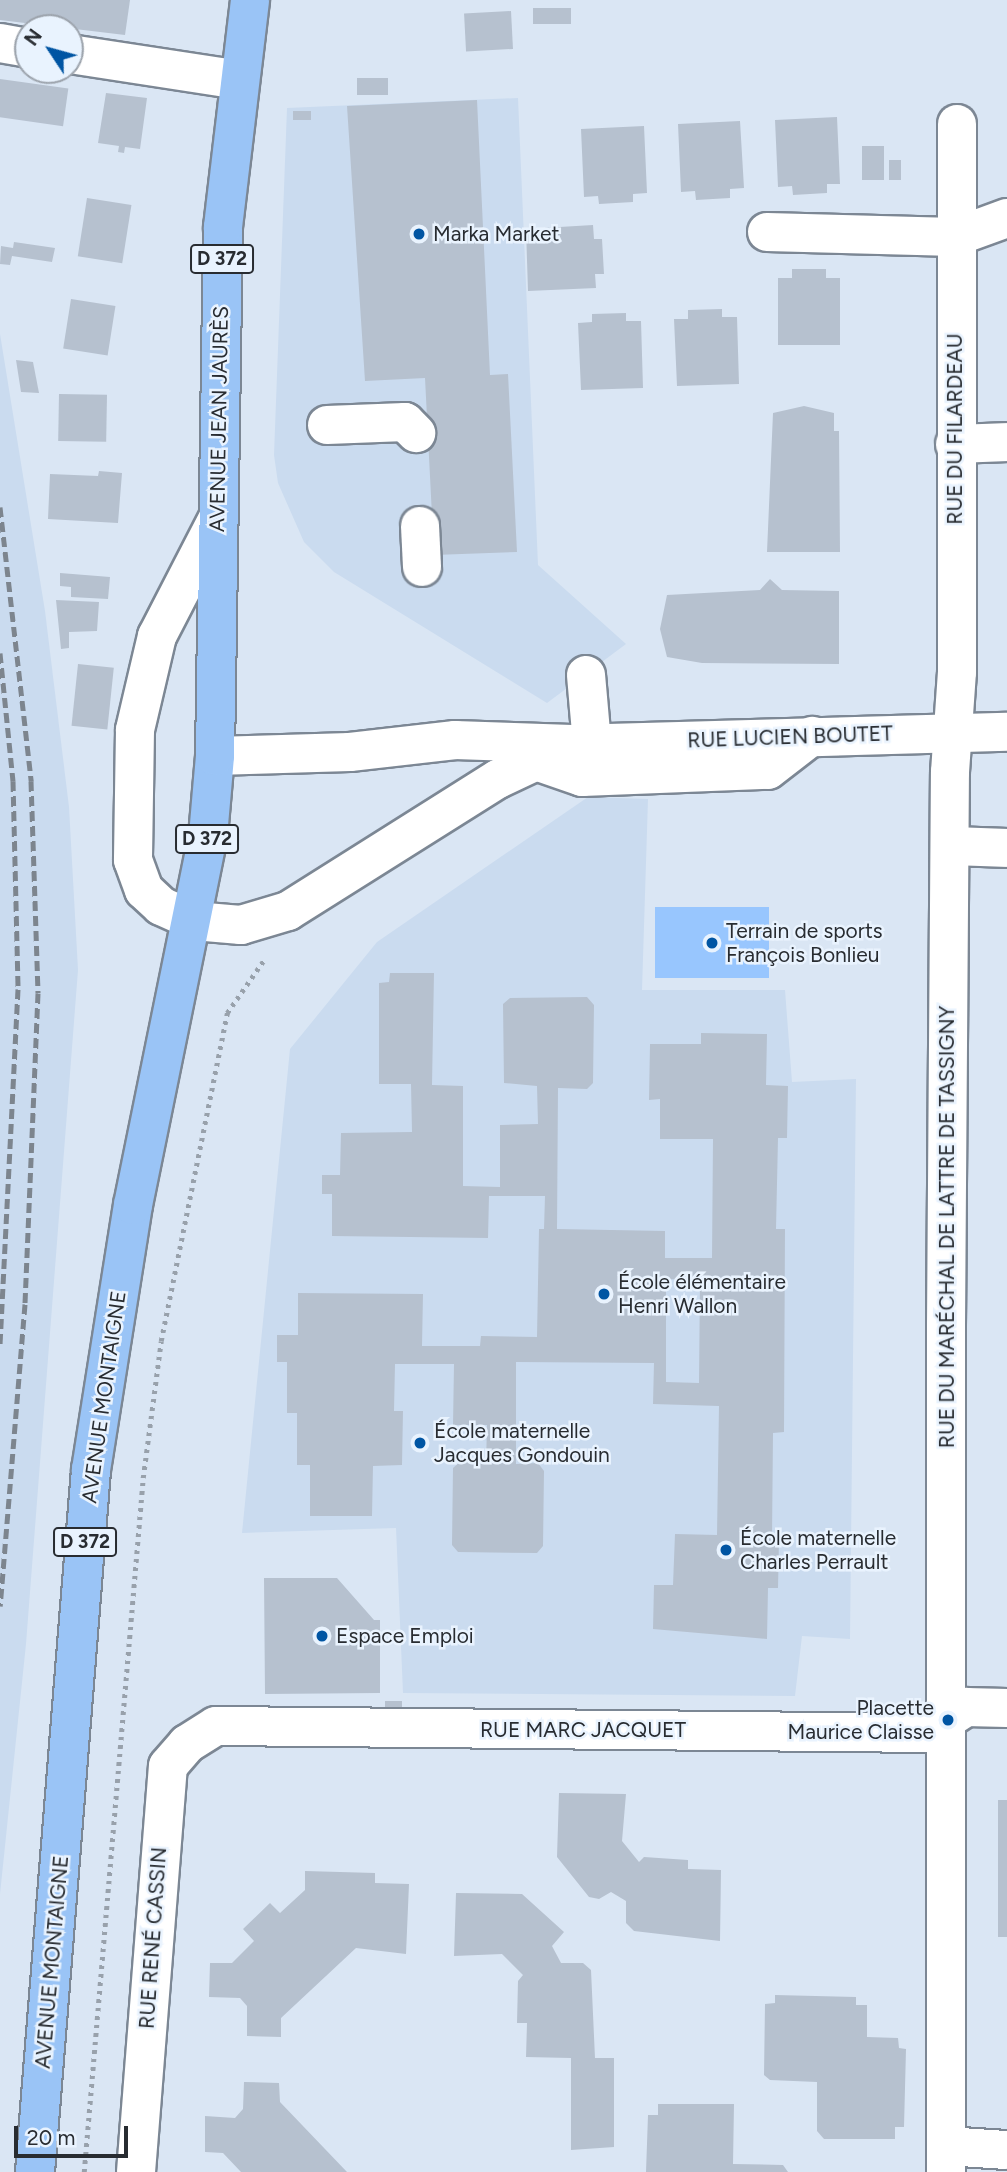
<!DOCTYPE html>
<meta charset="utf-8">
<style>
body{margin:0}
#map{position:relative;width:1007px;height:2172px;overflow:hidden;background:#dae6f4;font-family:Figtree,sans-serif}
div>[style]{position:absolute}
.built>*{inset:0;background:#cadbef}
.green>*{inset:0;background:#98c6fe;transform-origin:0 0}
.building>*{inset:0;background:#b6c1cf;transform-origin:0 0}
.path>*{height:4.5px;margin-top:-2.25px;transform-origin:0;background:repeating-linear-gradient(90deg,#98a1ab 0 3.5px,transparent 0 8.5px)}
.roads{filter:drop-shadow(2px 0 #7c8794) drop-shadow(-2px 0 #7c8794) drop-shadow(0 2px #7c8794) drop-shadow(0 -2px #7c8794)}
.minor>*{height:38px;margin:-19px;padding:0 19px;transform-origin:19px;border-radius:19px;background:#fff}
.major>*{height:38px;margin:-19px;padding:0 19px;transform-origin:19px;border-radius:19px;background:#9ac4f6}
.rail>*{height:5px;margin-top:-2.5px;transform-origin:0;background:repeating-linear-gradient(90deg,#7d858e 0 10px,transparent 0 15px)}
.dots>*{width:19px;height:19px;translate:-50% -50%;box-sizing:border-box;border:4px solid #e9f3fe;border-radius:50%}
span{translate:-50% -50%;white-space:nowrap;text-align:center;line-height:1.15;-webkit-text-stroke:5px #e9f3fe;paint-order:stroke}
.shield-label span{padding:2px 5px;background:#e9f3fe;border:2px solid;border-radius:5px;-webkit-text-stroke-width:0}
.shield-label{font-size:19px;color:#282c31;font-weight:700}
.poi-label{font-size:21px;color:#282c31}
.left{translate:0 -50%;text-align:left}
.right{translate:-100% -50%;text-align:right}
.street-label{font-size:21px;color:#282c31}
.north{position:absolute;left:14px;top:14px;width:70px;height:70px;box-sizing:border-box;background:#e9f3fe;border:2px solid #9ca3ac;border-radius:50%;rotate:306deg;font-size:19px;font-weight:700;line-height:28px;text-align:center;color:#282c31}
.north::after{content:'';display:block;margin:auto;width:24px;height:32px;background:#0055a3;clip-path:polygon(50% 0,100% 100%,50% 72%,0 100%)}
.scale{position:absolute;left:14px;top:2126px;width:114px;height:32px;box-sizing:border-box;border:4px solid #282c31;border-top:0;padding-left:9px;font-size:21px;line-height:24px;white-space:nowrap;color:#282c31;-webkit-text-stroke:5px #e9f3fe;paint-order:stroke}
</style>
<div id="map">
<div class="built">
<i style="clip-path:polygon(518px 98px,538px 565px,626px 644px,547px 703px,334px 572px,304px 542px,278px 483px,274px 455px,287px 108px)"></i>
<i style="clip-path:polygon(0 334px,45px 611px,69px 807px,78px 970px,26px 1644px,0 1894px)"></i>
<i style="clip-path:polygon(588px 797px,648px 799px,642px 990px,785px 990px,792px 1082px,856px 1079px,850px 1639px,802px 1636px,795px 1696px,403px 1693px,396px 1528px,242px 1533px,290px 1049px,377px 942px)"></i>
</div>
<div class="green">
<i style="left:655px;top:907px;width:114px;height:71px"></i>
</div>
<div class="building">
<i style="clip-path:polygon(0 0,130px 0,125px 35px,0 20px)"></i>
<i style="left:571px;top:8px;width:16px;height:38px;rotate:90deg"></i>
<i style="left:511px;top:11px;width:38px;height:47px;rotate:87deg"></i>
<i style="left:388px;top:78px;width:17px;height:31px;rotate:90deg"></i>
<i style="left:0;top:79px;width:69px;height:38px;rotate:8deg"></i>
<i style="clip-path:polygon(106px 93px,147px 98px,140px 149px,125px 147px,124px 153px,118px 152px,119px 146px,98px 143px)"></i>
<i style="clip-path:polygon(477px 100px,490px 375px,508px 374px,517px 552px,434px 555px,425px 378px,365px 381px,347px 106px)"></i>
<i style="left:311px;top:111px;width:9px;height:18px;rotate:90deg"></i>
<i style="clip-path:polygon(837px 117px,840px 184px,827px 184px,827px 193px,793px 195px,792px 186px,778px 187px,775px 120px)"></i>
<i style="clip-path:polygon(740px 121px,744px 188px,730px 189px,730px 198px,696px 200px,695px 191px,681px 192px,678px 124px)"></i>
<i style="clip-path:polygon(644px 126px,647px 193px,633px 194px,633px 202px,599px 204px,598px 196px,584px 197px,581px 129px)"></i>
<i style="left:862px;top:146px;width:22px;height:34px"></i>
<i style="left:889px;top:160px;width:12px;height:20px"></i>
<i style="left:87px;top:198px;width:45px;height:59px;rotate:9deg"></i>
<i style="clip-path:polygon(593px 225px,594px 239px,602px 239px,604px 274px,595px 274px,596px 288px,528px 291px,526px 229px)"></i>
<i style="clip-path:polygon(14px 242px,55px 248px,52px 262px,12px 256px,10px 265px,0 264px,1px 246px,13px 248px)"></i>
<i style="clip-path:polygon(792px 269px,826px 269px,826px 278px,840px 278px,840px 345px,778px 345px,778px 278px,792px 278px)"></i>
<i style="left:71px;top:299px;width:45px;height:50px;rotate:9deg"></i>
<i style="clip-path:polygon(722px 309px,722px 317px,737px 317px,739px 384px,677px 386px,674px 319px,688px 319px,688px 310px)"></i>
<i style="clip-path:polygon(626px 313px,626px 321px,641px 321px,643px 388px,581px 390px,578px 323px,592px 322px,592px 314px)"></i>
<i style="clip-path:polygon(16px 360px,33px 362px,39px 393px,21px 392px)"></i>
<i style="left:59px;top:394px;width:48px;height:47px;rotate:1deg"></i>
<i style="clip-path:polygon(804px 406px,834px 413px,834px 431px,839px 431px,840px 552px,767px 552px,773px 413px)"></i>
<i style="clip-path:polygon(99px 471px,122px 473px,118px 523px,48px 519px,50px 474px,98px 476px)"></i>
<i style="clip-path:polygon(60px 573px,110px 577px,108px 599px,71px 597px,71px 587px,60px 586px)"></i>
<i style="clip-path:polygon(770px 579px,782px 590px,839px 591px,839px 664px,702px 663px,667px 657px,660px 629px,667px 595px,760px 590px)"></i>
<i style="clip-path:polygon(56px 600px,99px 602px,97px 631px,69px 632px,69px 648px,61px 649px)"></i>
<i style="left:78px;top:664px;width:36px;height:62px;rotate:6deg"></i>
<i style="clip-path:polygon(evenodd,390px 973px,434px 973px,432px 1085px,463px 1086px,463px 1186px,500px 1187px,500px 1125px,538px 1124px,537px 1086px,504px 1083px,503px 1004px,510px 998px,587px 997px,594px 1005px,593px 1083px,587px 1089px,558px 1088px,557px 1229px,665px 1231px,665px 1258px,712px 1258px,713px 1139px,660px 1139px,660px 1099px,649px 1100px,650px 1044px,701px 1044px,701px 1033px,767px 1034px,766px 1085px,788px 1086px,787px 1138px,778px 1138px,776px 1229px,785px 1229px,784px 1432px,773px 1433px,772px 1539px,779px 1539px,778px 1588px,768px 1588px,767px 1639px,653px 1629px,654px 1585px,673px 1585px,675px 1534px,717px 1535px,719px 1406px,653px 1404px,654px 1363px,516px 1362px,516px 1464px,538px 1463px,544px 1471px,543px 1546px,537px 1553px,458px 1552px,452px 1545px,453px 1468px,461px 1461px,486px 1464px,487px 1425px,453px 1425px,454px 1364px,395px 1364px,394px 1411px,403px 1411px,402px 1465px,373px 1466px,372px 1516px,310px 1516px,310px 1465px,297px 1465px,297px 1413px,287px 1413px,287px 1362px,277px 1362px,277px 1335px,298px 1335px,298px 1293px,423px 1294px,422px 1346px,480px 1346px,481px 1336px,537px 1337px,539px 1229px,544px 1229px,545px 1196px,489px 1196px,488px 1238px,332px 1236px,332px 1194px,322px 1194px,322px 1175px,340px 1175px,341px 1133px,412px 1132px,411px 1084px,379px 1084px,379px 983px,389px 982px,390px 973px,666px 1279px,700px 1280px,699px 1383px,666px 1382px,666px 1279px)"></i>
<i style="clip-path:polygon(264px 1578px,337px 1578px,374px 1620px,380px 1620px,380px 1693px,265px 1694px)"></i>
<i style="left:385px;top:1701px;width:17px;height:12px"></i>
<i style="clip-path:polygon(559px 1793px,626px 1794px,622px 1841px,639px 1862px,644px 1857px,688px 1860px,688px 1869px,721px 1870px,720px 1941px,634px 1931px,626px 1923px,626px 1901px,611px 1892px,599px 1899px,589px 1897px,557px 1857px)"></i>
<i style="left:998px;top:1800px;width:9px;height:137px"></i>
<i style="clip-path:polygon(305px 1871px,375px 1873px,375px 1883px,409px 1884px,406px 1954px,356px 1948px,281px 2018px,281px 2037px,247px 2036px,247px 2006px,240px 1998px,209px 1997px,210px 1963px,232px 1963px,254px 1941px,243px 1929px,270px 1903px,280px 1913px,305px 1890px)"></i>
<i style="clip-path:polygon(456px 1893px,522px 1894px,564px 1932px,552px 1946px,561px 1963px,583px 1963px,591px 1970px,595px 2058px,614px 2058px,614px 2147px,571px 2150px,571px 2058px,526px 2057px,527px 2023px,517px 2023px,518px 1981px,523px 1975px,502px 1954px,454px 1956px)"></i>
<i style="clip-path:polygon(775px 1995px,856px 1997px,856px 2005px,867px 2005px,867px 2037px,898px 2038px,899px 2048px,906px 2049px,904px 2127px,895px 2127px,895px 2139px,824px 2139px,817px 2131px,817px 2082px,770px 2080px,764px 2075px,765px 2004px,775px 2003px)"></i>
<i style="clip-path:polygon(244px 2082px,279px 2083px,280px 2102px,347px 2172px,241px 2172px,223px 2153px,205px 2152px,205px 2116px,235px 2118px,243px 2109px)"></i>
<i style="clip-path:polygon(658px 2104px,734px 2104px,733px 2164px,783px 2165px,788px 2172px,646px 2172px,648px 2115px,658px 2115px)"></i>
</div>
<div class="path">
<i style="left:84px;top:2172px;width:697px;rotate:-85.14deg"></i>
<i style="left:143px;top:1478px;width:138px;rotate:-82.5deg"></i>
<i style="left:161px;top:1341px;width:335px;rotate:-78.6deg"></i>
<i style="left:227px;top:1013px;width:65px;rotate:-55.1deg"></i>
</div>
<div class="roads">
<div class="minor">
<i style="left:0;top:43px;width:28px;rotate:10deg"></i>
<i style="left:70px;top:54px;width:171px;rotate:8.7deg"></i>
<i style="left:767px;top:232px;width:188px;rotate:1.5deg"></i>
<i style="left:955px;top:237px;width:55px;rotate:-20.1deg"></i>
<i style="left:327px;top:425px;width:78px;rotate:-2.2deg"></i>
<i style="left:405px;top:422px;width:16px;rotate:45deg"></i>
<i style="left:955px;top:444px;width:52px;rotate:-2.2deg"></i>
<i style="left:217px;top:520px;width:131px;rotate:117.3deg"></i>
<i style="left:157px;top:636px;width:97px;rotate:103.2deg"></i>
<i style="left:135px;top:730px;width:130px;rotate:90.9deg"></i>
<i style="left:133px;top:860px;width:32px;rotate:70deg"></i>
<i style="left:144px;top:890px;width:23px;rotate:43deg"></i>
<i style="left:161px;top:906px;width:36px;rotate:24deg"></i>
<i style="left:194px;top:921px;width:47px;rotate:4.9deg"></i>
<i style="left:241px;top:925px;width:49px;rotate:-16.6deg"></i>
<i style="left:288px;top:911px;width:248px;rotate:-32.2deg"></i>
<i style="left:498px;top:779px;width:82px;rotate:-25.3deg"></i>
<i style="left:420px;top:526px;width:41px;rotate:87.2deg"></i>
<i style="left:586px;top:675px;width:68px;rotate:85deg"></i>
<i style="left:215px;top:756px;width:135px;rotate:-1.7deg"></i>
<i style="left:350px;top:752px;width:106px;rotate:-6.5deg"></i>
<i style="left:455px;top:740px;width:117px;rotate:2deg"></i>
<i style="left:572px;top:744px;width:435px;rotate:-1.6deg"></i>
<i style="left:536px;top:761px;width:49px;rotate:19.2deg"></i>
<i style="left:582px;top:777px;width:186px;rotate:-2.2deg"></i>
<i style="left:768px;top:770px;width:56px;rotate:-37.7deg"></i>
<i style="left:951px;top:846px;width:56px;rotate:2deg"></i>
<i style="left:946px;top:2146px;width:61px;rotate:3.8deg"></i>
<i style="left:136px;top:2172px;width:407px;rotate:-85.5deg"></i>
<i style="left:168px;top:1766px;width:29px;rotate:-49deg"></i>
<i style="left:187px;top:1744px;width:34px;rotate:-32deg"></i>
<i style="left:216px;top:1726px;width:710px;rotate:0.56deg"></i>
<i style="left:926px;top:1733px;width:48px;rotate:-33deg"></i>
<i style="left:966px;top:1707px;width:41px;rotate:1.4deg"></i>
<i style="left:946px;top:2172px;width:847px;rotate:-90deg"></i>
<i style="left:946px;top:1325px;width:553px;rotate:-89.59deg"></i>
<i style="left:950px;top:772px;width:100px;rotate:-86deg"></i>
<i style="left:957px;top:672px;width:548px;rotate:-90deg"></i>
</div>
<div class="major">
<i style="left:35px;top:2172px;width:704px;rotate:-85.44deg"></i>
<i style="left:91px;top:1470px;width:268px;rotate:-81deg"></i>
<i style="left:133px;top:1205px;width:377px;rotate:-78.5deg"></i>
<i style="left:208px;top:836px;width:80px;rotate:-85deg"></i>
<i style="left:215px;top:756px;width:529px;rotate:-89.13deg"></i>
<i style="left:223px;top:227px;width:229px;rotate:-83.2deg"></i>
</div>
</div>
<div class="rail">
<i style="left:0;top:507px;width:276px;rotate:83.5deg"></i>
<i style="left:31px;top:781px;width:212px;rotate:88.1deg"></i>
<i style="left:38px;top:993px;width:311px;rotate:92.4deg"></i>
<i style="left:25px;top:1304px;width:303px;rotate:94.7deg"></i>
<i style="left:0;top:653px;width:129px;rotate:84.2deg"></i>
<i style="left:13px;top:781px;width:208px;rotate:88.6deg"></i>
<i style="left:18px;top:989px;width:357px;rotate:92.9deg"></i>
</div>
<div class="dots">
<i style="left:419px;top:234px;background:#0055a3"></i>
<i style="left:712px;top:943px;background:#0055a3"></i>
<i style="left:604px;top:1294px;background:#0055a3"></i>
<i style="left:420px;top:1443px;background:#0055a3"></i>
<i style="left:726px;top:1550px;background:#0055a3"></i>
<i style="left:322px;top:1636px;background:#0055a3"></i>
<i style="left:948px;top:1720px;background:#0055a3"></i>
</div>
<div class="shield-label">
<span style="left:222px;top:259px">D 372</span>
<span style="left:207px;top:839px">D 372</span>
<span style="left:85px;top:1542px">D 372</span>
</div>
<div class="poi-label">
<span class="left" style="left:433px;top:234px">Marka Market</span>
<span class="left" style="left:726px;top:943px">Terrain de sports<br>François Bonlieu</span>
<span class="left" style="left:618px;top:1294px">École élémentaire<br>Henri Wallon</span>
<span class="left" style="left:434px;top:1443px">École maternelle<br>Jacques Gondouin</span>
<span class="left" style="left:740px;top:1550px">École maternelle<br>Charles Perrault</span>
<span class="left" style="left:336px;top:1636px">Espace Emploi</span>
<span class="right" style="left:934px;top:1720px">Placette<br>Maurice Claisse</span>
</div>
<div class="street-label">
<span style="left:219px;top:419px;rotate:-89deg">AVENUE JEAN JAURÈS</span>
<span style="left:955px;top:429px;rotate:-90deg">RUE DU FILARDEAU</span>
<span style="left:790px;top:737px;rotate:-2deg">RUE LUCIEN BOUTET</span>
<span style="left:947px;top:1227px;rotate:-90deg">RUE DU MARÉCHAL DE LATTRE DE TASSIGNY</span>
<span style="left:104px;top:1397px;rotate:-82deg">AVENUE MONTAIGNE</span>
<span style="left:583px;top:1730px">RUE MARC JACQUET</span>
<span style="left:153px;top:1938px;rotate:-86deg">RUE RENÉ CASSIN</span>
<span style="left:52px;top:1962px;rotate:-85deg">AVENUE MONTAIGNE</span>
</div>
<div class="north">N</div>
<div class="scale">20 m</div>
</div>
